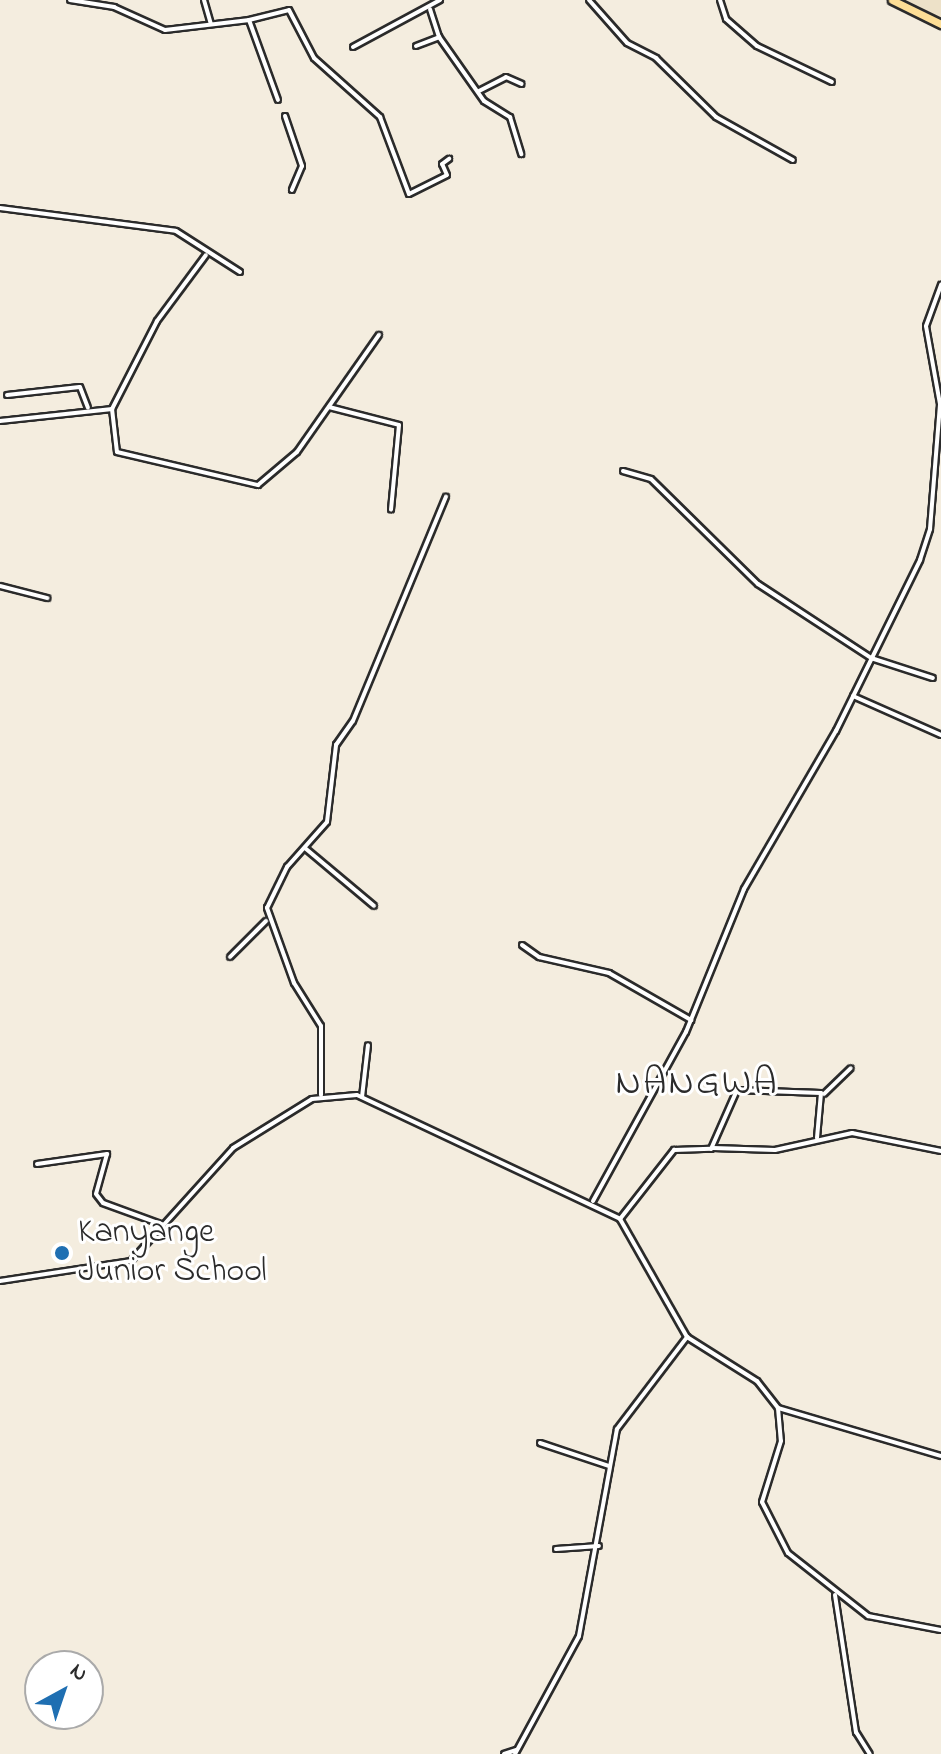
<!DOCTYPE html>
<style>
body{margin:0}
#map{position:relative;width:941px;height:1754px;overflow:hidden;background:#f4eddf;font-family:"Indie Flower",sans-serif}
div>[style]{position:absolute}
.built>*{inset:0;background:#ede1c8}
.roads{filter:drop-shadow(2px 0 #2b2b2b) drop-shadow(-2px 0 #2b2b2b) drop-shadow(0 2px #2b2b2b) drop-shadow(0 -2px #2b2b2b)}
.street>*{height:4px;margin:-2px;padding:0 2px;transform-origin:2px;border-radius:2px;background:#fff}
.highway>*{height:7px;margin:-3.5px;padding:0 3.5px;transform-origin:3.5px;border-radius:3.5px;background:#fdde96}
.dots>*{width:22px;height:22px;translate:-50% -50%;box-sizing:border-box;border:4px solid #fff;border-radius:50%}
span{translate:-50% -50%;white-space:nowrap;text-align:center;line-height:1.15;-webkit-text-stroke:6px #fff;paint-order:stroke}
.poi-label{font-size:34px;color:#2b2b2b}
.left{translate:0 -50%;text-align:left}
.quarter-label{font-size:38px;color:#2b2b2b;letter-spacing:2px}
.north{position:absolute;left:24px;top:1650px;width:80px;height:80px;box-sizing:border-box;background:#fff;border:2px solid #aaa;border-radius:50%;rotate:40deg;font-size:22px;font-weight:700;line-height:32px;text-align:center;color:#2b2b2b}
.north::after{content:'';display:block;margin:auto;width:28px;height:36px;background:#1f6fb2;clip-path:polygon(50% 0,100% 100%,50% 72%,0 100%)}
</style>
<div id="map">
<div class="built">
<i style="clip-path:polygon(902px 0,941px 0,941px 19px)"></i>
</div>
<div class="roads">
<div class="street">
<i style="left:70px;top:0;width:45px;rotate:9deg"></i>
<i style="left:114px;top:7px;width:56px;rotate:24.3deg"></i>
<i style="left:165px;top:30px;width:85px;rotate:-6.8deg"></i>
<i style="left:249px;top:20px;width:85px;rotate:70.1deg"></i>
<i style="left:204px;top:0;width:25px;rotate:74deg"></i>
<i style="left:589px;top:0;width:57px;rotate:48.5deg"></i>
<i style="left:627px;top:43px;width:33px;rotate:27deg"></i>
<i style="left:656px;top:58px;width:84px;rotate:44.5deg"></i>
<i style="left:716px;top:117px;width:88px;rotate:29.2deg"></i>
<i style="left:720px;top:0;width:20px;rotate:72deg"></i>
<i style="left:726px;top:19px;width:41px;rotate:41.1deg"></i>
<i style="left:757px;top:46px;width:83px;rotate:25.6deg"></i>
<i style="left:249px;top:20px;width:41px;rotate:-14deg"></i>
<i style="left:289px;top:10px;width:54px;rotate:62.5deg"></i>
<i style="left:314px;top:58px;width:89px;rotate:41.8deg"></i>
<i style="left:380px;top:117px;width:82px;rotate:69.4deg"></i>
<i style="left:409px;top:194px;width:42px;rotate:-26.6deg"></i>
<i style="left:447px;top:175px;width:12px;rotate:-114deg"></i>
<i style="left:442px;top:164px;width:9px;rotate:-36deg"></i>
<i style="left:439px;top:37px;width:78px;rotate:54.9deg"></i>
<i style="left:484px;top:101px;width:31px;rotate:32deg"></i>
<i style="left:510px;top:117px;width:39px;rotate:73deg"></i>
<i style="left:416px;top:46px;width:25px;rotate:-21deg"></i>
<i style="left:439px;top:37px;width:29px;rotate:-108deg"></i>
<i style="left:353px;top:47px;width:99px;rotate:-28.4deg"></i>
<i style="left:479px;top:91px;width:30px;rotate:-27deg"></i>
<i style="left:506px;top:77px;width:17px;rotate:24deg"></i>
<i style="left:285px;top:116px;width:53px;rotate:71.2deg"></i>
<i style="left:302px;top:166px;width:26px;rotate:113deg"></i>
<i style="left:0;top:208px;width:177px;rotate:7.4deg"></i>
<i style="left:176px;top:231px;width:76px;rotate:32.6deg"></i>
<i style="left:7px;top:395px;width:73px;rotate:-6.3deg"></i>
<i style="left:80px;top:387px;width:22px;rotate:69deg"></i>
<i style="left:329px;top:407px;width:72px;rotate:14.4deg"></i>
<i style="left:399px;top:425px;width:85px;rotate:95.4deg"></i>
<i style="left:112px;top:409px;width:99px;rotate:-62.9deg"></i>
<i style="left:157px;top:321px;width:82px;rotate:-53.4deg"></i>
<i style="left:0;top:421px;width:113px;rotate:-6.1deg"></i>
<i style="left:112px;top:409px;width:43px;rotate:83.4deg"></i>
<i style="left:117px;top:452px;width:145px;rotate:13.2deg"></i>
<i style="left:258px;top:485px;width:51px;rotate:-40.2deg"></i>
<i style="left:297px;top:452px;width:143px;rotate:-55deg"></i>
<i style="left:623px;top:471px;width:29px;rotate:16deg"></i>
<i style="left:651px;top:479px;width:150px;rotate:44.5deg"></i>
<i style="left:758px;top:584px;width:135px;rotate:33.2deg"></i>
<i style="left:871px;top:658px;width:65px;rotate:17.9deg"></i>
<i style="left:0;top:586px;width:49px;rotate:14.3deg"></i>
<i style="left:853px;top:696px;width:96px;rotate:23.9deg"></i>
<i style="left:305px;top:848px;width:90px;rotate:40deg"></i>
<i style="left:522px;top:945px;width:21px;rotate:35deg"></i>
<i style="left:539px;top:957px;width:72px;rotate:12.9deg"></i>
<i style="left:609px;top:973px;width:95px;rotate:29.8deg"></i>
<i style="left:230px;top:957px;width:51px;rotate:-45deg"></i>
<i style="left:824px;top:1094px;width:37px;rotate:-44deg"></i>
<i style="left:321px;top:1095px;width:69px;rotate:-90deg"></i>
<i style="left:321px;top:1026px;width:51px;rotate:-122.1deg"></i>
<i style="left:294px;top:983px;width:80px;rotate:-109.8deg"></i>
<i style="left:267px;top:908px;width:46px;rotate:-64deg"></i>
<i style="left:287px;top:867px;width:60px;rotate:-48.4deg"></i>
<i style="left:327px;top:822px;width:78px;rotate:-83.3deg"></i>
<i style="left:336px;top:745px;width:29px;rotate:-55deg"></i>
<i style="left:353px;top:721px;width:243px;rotate:-67.5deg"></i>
<i style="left:362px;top:1097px;width:52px;rotate:-83.4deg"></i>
<i style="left:713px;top:1148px;width:62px;rotate:1.8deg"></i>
<i style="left:775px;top:1150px;width:79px;rotate:-12.4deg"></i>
<i style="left:852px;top:1133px;width:91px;rotate:11.4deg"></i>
<i style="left:37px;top:1164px;width:71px;rotate:-8.1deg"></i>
<i style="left:107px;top:1154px;width:41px;rotate:105.4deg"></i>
<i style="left:96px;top:1194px;width:11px;rotate:52deg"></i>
<i style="left:103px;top:1203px;width:64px;rotate:20.1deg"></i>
<i style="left:593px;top:1201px;width:193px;rotate:-61.2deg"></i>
<i style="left:686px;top:1032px;width:154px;rotate:-67.9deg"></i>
<i style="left:744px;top:889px;width:183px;rotate:-59.8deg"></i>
<i style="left:836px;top:731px;width:191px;rotate:-63.8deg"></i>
<i style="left:920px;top:560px;width:33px;rotate:-72deg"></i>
<i style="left:930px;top:529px;width:125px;rotate:-85.4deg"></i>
<i style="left:940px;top:404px;width:79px;rotate:-100.2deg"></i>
<i style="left:926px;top:326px;width:44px;rotate:-69.9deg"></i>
<i style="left:620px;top:1219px;width:88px;rotate:-52deg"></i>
<i style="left:674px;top:1150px;width:37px;rotate:-2deg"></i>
<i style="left:711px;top:1149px;width:64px;rotate:-66.2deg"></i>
<i style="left:737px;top:1090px;width:84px;rotate:2deg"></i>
<i style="left:821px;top:1093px;width:45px;rotate:95.1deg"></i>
<i style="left:0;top:1281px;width:133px;rotate:-8.7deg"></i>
<i style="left:131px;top:1261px;width:152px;rotate:-47.9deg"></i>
<i style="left:233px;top:1148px;width:93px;rotate:-31.8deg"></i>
<i style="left:312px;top:1099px;width:45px;rotate:-5.1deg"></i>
<i style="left:357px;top:1095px;width:291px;rotate:25.2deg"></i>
<i style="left:620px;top:1219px;width:136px;rotate:60.4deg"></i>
<i style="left:687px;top:1337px;width:83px;rotate:32.2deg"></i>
<i style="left:757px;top:1381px;width:34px;rotate:52deg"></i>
<i style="left:778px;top:1408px;width:33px;rotate:85deg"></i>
<i style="left:781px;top:1441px;width:64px;rotate:107.3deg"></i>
<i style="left:762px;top:1502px;width:57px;rotate:63deg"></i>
<i style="left:788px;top:1553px;width:102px;rotate:38.2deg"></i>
<i style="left:868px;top:1616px;width:74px;rotate:10.9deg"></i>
<i style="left:778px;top:1408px;width:170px;rotate:16.4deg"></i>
<i style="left:540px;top:1443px;width:73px;rotate:18.4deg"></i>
<i style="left:556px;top:1549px;width:43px;rotate:-4deg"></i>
<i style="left:835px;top:1595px;width:139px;rotate:81.3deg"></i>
<i style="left:856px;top:1732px;width:26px;rotate:58deg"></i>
<i style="left:504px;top:1754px;width:13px;rotate:-18deg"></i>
<i style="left:515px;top:1754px;width:134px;rotate:-61.5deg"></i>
<i style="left:579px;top:1636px;width:210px;rotate:-79.6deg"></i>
<i style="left:617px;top:1429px;width:116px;rotate:-52.7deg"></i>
</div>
<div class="highway">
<i style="left:892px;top:0;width:55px;rotate:26.1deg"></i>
</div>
</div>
<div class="dots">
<i style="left:62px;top:1253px;background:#1f6fb2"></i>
</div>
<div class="poi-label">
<span class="left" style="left:78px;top:1253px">Kanyange<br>Junior School</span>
</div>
<div class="quarter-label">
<span style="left:697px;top:1085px">NANGWA</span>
</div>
<div class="north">N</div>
</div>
